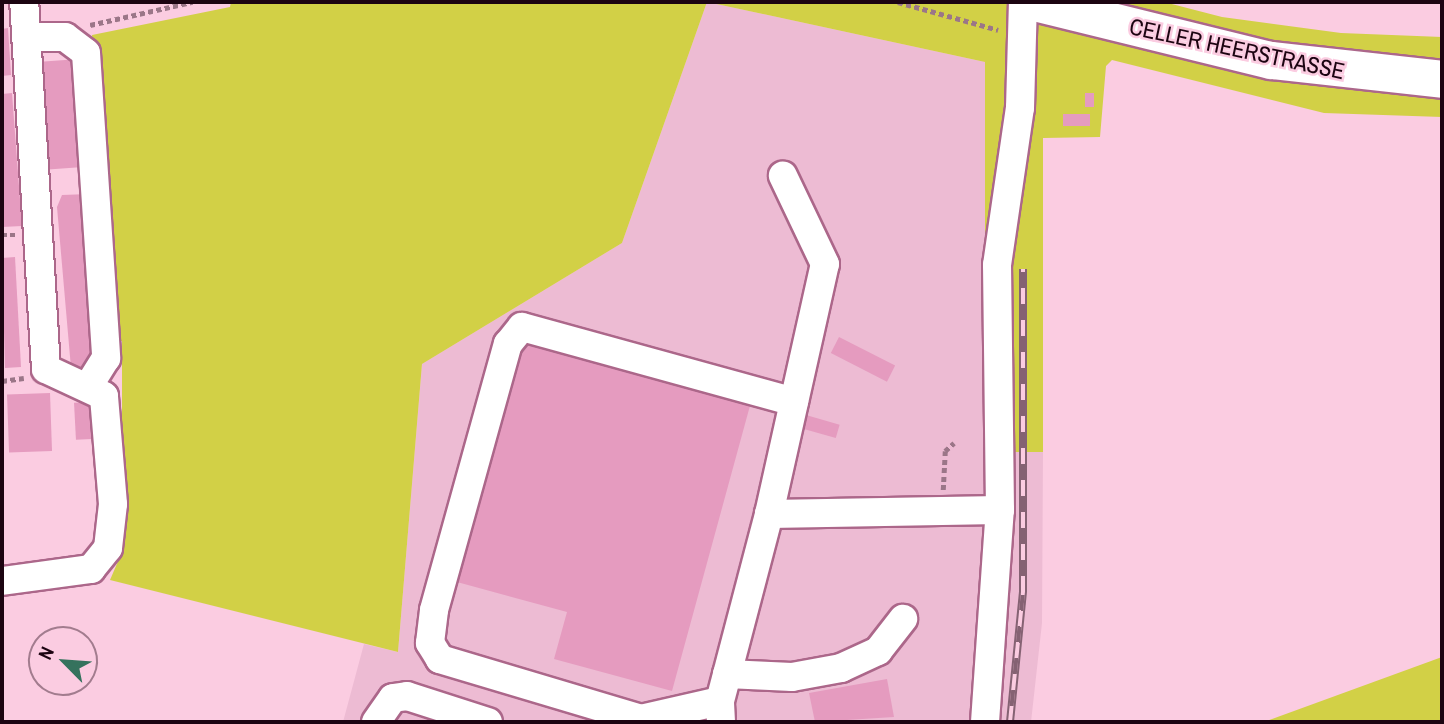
<!DOCTYPE html>
<style>
body{margin:0}
#map{position:relative;width:1444px;height:724px;overflow:hidden;background:#fbcce1;font-family:"Archivo Narrow",sans-serif}
div>[style]{position:absolute}
.built>*{inset:0;background:#edbbd3}
.green>*{inset:0;background:#d2d046}
.building>*{inset:0;background:#e59bbf;transform-origin:0 0}
.path>*{height:4.5px;margin-top:-2.25px;transform-origin:0;background:repeating-linear-gradient(90deg,#9b7688 0 5px,transparent 0 8.5px)}
.roads{filter:drop-shadow(2px 0 #ac678a) drop-shadow(-2px 0 #ac678a) drop-shadow(0 2px #ac678a) drop-shadow(0 -2px #ac678a)}
.minor>*{height:28px;margin:-14px;padding:0 14px;transform-origin:14px;border-radius:14px;background:#fff}
.major>*{height:37px;margin:-18.5px;padding:0 18.5px;transform-origin:18.5px;border-radius:18.5px;background:#fff}
.rail>*{height:8px;margin-top:-4px;transform-origin:0;background:repeating-linear-gradient(90deg,#fbcce1 0 16px,#856273 0 32px);box-sizing:border-box;border-block:2px solid #856273}
span{translate:-50% -50%;white-space:nowrap;text-align:center;line-height:1.15;-webkit-text-stroke:5px #fbcce1;paint-order:stroke}
.street-label{font-size:23px;color:#1c0411}
.frame{position:absolute;inset:0;border:4px solid #1c0411;pointer-events:none}
.north{position:absolute;left:28px;top:626px;width:70px;height:70px;box-sizing:border-box;background:#fbcce1;border:2px solid #a27c8e;border-radius:50%;rotate:295deg;font-size:19px;font-weight:700;line-height:28px;text-align:center;color:#1c0411}
.north::after{content:'';display:block;margin:auto;width:24px;height:32px;background:#35725d;clip-path:polygon(50% 0,100% 100%,50% 72%,0 100%)}
</style>
<div id="map">
<div class="built">
<i style="clip-path:polygon(707px 2px,985px 62px,985px 452px,1043px 452px,1042px 623px,1031px 722px,343px 722px,364px 644px,398px 652px,422px 364px,622px 243px)"></i>
</div>
<div class="green">
<i style="clip-path:polygon(231px 2px,1164px 2px,1222px 17px,1341px 33px,1442px 37px,1442px 117px,1324px 113px,1112px 60px,1106px 66px,1100px 137px,1043px 138px,1043px 452px,985px 452px,985px 62px,707px 2px,622px 243px,422px 364px,398px 652px,110px 580px,122px 552px,122px 341px,113px 341px,92px 35px,230px 7px)"></i>
<i style="clip-path:polygon(1442px 657px,1442px 722px,1264px 722px)"></i>
</div>
<div class="building">
<i style="clip-path:polygon(8px 28px,11px 75px,2px 76px,2px 29px)"></i>
<i style="left:79px;top:59px;width:108px;height:42px;rotate:86deg"></i>
<i style="clip-path:polygon(12px 93px,22px 226px,2px 227px,2px 94px)"></i>
<i style="left:1085px;top:93px;width:9px;height:14px"></i>
<i style="left:1090px;top:114px;width:12px;height:27px;rotate:90deg"></i>
<i style="clip-path:polygon(89px 194px,98px 366px,71px 368px,57px 207px,62px 195px)"></i>
<i style="clip-path:polygon(15px 257px,21px 367px,5px 368px,2px 258px)"></i>
<i style="left:839px;top:337px;width:63px;height:18px;rotate:27deg"></i>
<i style="clip-path:polygon(523px 340px,751px 402px,672px 691px,554px 659px,567px 612px,457px 582px)"></i>
<i style="left:50px;top:393px;width:58px;height:43px;rotate:88deg"></i>
<i style="left:90px;top:402px;width:37px;height:16px;rotate:87deg"></i>
<i style="left:806px;top:415px;width:35px;height:14px;rotate:16deg"></i>
<i style="clip-path:polygon(887px 679px,894px 717px,815px 722px,809px 693px)"></i>
</div>
<div class="path">
<i style="left:898px;top:2px;width:104px;rotate:15.6deg"></i>
<i style="left:90px;top:25px;width:105px;rotate:-12.7deg"></i>
<i style="left:2px;top:235px;width:13px"></i>
<i style="left:2px;top:381px;width:22px;rotate:-8deg"></i>
<i style="left:943px;top:490px;width:39px;rotate:-87deg"></i>
<i style="left:945px;top:451px;width:12px;rotate:-42deg"></i>
</div>
<div class="roads">
<div class="minor">
<i style="left:29px;top:37px;width:36px"></i>
<i style="left:65px;top:37px;width:26px;rotate:37deg"></i>
<i style="left:86px;top:53px;width:306px;rotate:86.2deg"></i>
<i style="left:106px;top:358px;width:31px;rotate:122deg"></i>
<i style="left:769px;top:514px;width:256px;rotate:-77.4deg"></i>
<i style="left:825px;top:264px;width:98px;rotate:-115.5deg"></i>
<i style="left:2px;top:581px;width:90px;rotate:-7.7deg"></i>
<i style="left:91px;top:569px;width:27px;rotate:-51deg"></i>
<i style="left:108px;top:548px;width:44px;rotate:-83.5deg"></i>
<i style="left:113px;top:504px;width:108px;rotate:-94.8deg"></i>
<i style="left:104px;top:396px;width:64px;rotate:-155deg"></i>
<i style="left:46px;top:369px;width:368px;rotate:-93.4deg"></i>
<i style="left:727px;top:674px;width:65px;rotate:2.6deg"></i>
<i style="left:792px;top:677px;width:50px;rotate:-10.4deg"></i>
<i style="left:841px;top:668px;width:41px;rotate:-24.7deg"></i>
<i style="left:878px;top:651px;width:41px;rotate:-52deg"></i>
<i style="left:720px;top:701px;width:81px;rotate:167.2deg"></i>
<i style="left:641px;top:719px;width:210px;rotate:-163.4deg"></i>
<i style="left:440px;top:659px;width:19px;rotate:-122deg"></i>
<i style="left:430px;top:643px;width:33px;rotate:-83deg"></i>
<i style="left:434px;top:610px;width:276px;rotate:-74.5deg"></i>
<i style="left:508px;top:344px;width:22px;rotate:-51deg"></i>
<i style="left:522px;top:327px;width:282px;rotate:15.4deg"></i>
<i style="left:376px;top:722px;width:29px;rotate:-55deg"></i>
<i style="left:393px;top:698px;width:14px;rotate:-8deg"></i>
<i style="left:407px;top:696px;width:85px;rotate:17.8deg"></i>
<i style="left:721px;top:722px;width:21px;rotate:-93deg"></i>
<i style="left:720px;top:701px;width:193px;rotate:-75.3deg"></i>
<i style="left:769px;top:514px;width:231px;rotate:-1deg"></i>
<i style="left:985px;top:722px;width:213px;rotate:-86deg"></i>
<i style="left:1000px;top:510px;width:245px;rotate:-90.7deg"></i>
<i style="left:997px;top:265px;width:159px;rotate:-81.7deg"></i>
<i style="left:1020px;top:108px;width:106px;rotate:-88.4deg"></i>
</div>
<div class="major">
<i style="left:1034px;top:2px;width:244px;rotate:13.8deg"></i>
<i style="left:1271px;top:60px;width:172px;rotate:6.3deg"></i>
</div>
</div>
<div class="rail">
<i style="left:1010px;top:722px;width:131px;rotate:-84.3deg"></i>
<i style="left:1023px;top:592px;width:323px;rotate:-90deg"></i>
</div>
<div class="street-label">
<span style="left:1237px;top:49px;rotate:12deg">CELLER HEERSTRASSE</span>
</div>
<div class="frame"></div>
<div class="north">N</div>
</div>
